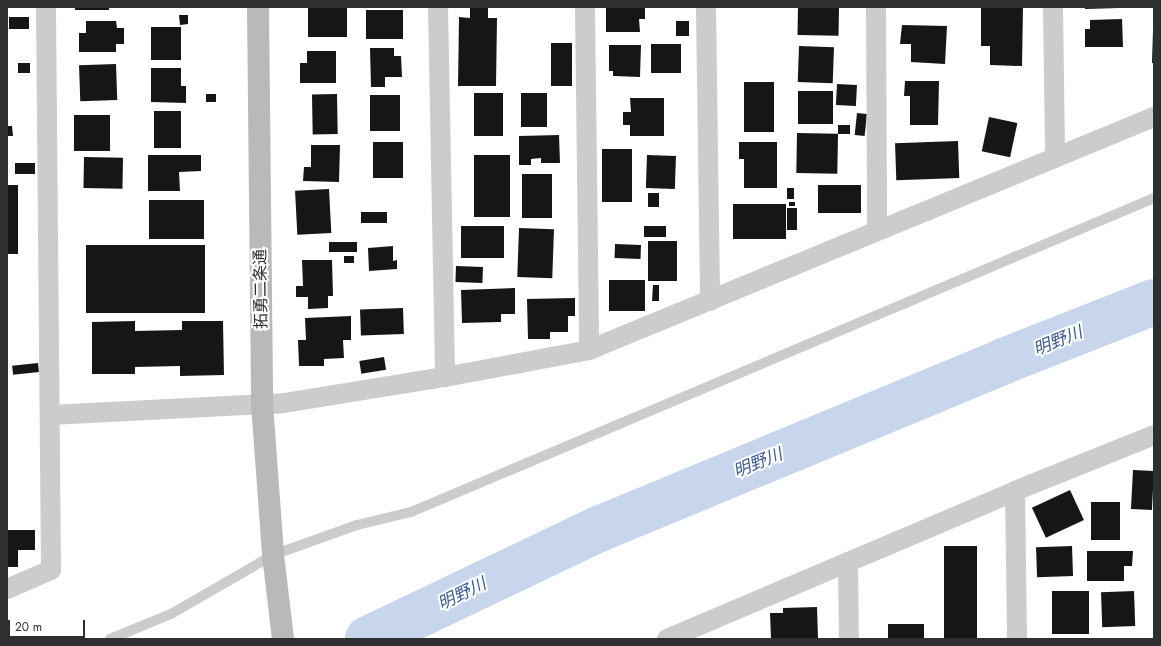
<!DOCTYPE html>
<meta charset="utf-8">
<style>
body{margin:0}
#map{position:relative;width:1161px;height:646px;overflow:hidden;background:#fff;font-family:Jost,"Noto Sans JP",sans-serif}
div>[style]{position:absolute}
.river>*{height:46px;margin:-23px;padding:0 23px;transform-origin:23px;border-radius:23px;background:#c7d5ed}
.building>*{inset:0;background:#161616;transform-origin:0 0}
.lane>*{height:10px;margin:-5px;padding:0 5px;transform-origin:5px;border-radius:5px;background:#ccc}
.street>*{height:20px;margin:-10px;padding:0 10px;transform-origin:10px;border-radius:10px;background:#ccc}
.secondary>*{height:22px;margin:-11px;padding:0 11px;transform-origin:11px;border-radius:11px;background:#b9b9b9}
span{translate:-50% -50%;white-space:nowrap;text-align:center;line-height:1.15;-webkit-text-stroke:4px #fff;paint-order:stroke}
.street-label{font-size:16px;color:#2f2f2f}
.water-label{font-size:17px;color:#395a94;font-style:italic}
.frame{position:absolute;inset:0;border:8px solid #2f2f2f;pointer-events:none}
.scale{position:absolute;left:8px;top:620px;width:77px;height:18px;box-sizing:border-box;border:2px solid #2f2f2f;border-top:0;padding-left:5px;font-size:12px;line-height:14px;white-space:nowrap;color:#2f2f2f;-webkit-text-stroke:3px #fff;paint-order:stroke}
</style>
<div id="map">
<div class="river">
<i style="left:368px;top:639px;width:256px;rotate:-25.5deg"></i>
<i style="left:599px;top:529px;width:438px;rotate:-22.5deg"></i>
<i style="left:1004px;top:361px;width:161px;rotate:-21.5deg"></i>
</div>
<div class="building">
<i style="left:75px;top:7px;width:34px;height:3px"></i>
<i style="left:347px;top:7px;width:30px;height:39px;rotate:90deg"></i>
<i style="clip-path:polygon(470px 7px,488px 7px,488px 18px,497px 18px,496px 86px,458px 86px,459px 17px,470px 18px)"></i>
<i style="clip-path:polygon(606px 7px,645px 7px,645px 19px,639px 19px,640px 32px,606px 32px)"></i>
<i style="left:798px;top:7px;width:41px;height:28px;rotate:1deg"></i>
<i style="clip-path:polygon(981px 7px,1023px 7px,1022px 66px,990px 65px,990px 46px,981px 46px)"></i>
<i style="clip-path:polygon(1085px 7px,1119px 7px,1119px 8px,1085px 9px)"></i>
<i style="left:366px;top:10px;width:37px;height:29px"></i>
<i style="clip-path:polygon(179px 15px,188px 15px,188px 24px,180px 25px)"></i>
<i style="left:9px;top:17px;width:20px;height:12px"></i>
<i style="clip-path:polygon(1122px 19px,1123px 47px,1085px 47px,1085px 29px,1090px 29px,1090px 20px)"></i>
<i style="clip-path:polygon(86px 21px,116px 21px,117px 28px,124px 28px,124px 44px,116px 44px,116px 52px,79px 52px,79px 33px,86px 33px)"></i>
<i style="left:676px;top:21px;width:13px;height:15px"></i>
<i style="clip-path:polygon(902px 25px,947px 26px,945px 64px,911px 62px,911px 44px,900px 44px)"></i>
<i style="left:151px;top:27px;width:30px;height:33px"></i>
<i style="clip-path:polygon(1153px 30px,1154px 30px,1154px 63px,1152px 63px)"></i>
<i style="left:551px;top:43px;width:21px;height:43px"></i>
<i style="left:651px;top:44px;width:30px;height:29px"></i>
<i style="clip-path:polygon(609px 45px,641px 45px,640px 77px,613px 76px,613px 71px,609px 71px)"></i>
<i style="left:799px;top:46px;width:35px;height:36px;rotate:2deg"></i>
<i style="clip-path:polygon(370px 48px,394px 48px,394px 56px,401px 56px,402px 77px,385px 77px,385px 87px,371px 87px)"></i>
<i style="clip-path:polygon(307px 51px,336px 51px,336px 83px,300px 83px,300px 63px,307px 63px)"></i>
<i style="left:18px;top:63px;width:12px;height:10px"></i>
<i style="left:116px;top:64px;width:36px;height:37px;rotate:88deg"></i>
<i style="clip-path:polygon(151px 68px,181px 68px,181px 86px,186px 86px,186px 103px,151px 102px)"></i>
<i style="clip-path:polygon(905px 81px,939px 81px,938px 125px,910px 125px,910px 96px,904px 96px)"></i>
<i style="left:744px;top:82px;width:30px;height:50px"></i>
<i style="left:837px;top:84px;width:20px;height:21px;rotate:3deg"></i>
<i style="left:798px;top:91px;width:35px;height:33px"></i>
<i style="left:474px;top:93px;width:29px;height:43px"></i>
<i style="left:521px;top:93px;width:26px;height:34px"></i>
<i style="left:216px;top:94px;width:8px;height:10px;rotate:90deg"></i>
<i style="left:337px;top:94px;width:40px;height:25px;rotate:89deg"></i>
<i style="left:400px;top:95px;width:36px;height:30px;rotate:90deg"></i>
<i style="clip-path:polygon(630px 98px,664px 98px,664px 136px,630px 136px,630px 125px,623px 125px,623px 112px,631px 112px)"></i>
<i style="left:154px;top:111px;width:27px;height:37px"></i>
<i style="left:857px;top:113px;width:10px;height:22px;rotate:6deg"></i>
<i style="left:74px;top:115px;width:36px;height:36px"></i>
<i style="left:989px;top:117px;width:29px;height:35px;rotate:12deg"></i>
<i style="left:838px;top:125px;width:12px;height:9px"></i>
<i style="clip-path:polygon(7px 126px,12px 126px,13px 136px,7px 136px)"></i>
<i style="left:797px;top:133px;width:41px;height:40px;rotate:1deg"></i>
<i style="clip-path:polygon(559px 135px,560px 163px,541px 163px,541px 158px,531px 159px,531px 165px,519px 165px,519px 136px)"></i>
<i style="left:958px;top:141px;width:37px;height:63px;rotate:88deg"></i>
<i style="left:373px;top:142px;width:30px;height:36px"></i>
<i style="clip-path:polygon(739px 142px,777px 142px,777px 188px,744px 188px,744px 159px,739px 159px)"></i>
<i style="clip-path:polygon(311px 145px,340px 145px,339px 182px,303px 181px,304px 167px,311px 167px)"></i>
<i style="left:602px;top:149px;width:30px;height:53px"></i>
<i style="clip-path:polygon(148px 155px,201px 155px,201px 171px,179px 172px,180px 191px,148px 191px)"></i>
<i style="left:474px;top:155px;width:36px;height:62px"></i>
<i style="left:647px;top:155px;width:29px;height:33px;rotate:2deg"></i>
<i style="left:84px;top:157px;width:39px;height:31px;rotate:1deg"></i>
<i style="left:15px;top:163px;width:20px;height:11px"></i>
<i style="left:522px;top:174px;width:30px;height:44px"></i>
<i style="left:7px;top:185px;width:11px;height:69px"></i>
<i style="left:818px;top:185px;width:43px;height:28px"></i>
<i style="left:787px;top:188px;width:7px;height:11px"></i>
<i style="left:329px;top:189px;width:44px;height:34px;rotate:87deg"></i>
<i style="left:648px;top:193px;width:11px;height:14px"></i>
<i style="left:149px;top:200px;width:55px;height:39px"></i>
<i style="left:789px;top:202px;width:6px;height:4px"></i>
<i style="left:733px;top:204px;width:53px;height:35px"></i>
<i style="left:787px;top:208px;width:10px;height:22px"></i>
<i style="left:361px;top:212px;width:26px;height:11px"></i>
<i style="left:461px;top:226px;width:43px;height:32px"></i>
<i style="left:644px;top:226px;width:22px;height:11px"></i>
<i style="left:519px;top:228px;width:35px;height:49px;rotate:2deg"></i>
<i style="left:648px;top:241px;width:29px;height:40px"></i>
<i style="left:357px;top:242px;width:10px;height:28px;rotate:90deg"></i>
<i style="left:615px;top:244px;width:26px;height:14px;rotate:2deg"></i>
<i style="left:205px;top:245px;width:68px;height:119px;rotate:90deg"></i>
<i style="clip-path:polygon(393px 246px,393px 261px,397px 260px,397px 269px,369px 271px,368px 248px)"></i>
<i style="left:344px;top:256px;width:10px;height:7px"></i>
<i style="clip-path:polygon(302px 260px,332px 260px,333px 296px,328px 296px,328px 308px,308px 309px,308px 297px,296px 297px,296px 286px,303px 286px)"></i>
<i style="left:456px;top:266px;width:27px;height:16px;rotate:2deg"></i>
<i style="left:645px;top:280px;width:31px;height:36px;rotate:90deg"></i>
<i style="clip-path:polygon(653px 285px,659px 285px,659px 301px,652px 301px)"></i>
<i style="clip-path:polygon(515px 288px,515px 314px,501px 314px,501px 322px,462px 323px,461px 290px)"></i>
<i style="clip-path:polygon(575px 298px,575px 316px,568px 316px,568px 332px,550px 332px,550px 339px,528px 339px,527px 299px)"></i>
<i style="left:403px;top:308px;width:26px;height:43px;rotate:88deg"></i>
<i style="clip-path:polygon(351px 316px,351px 340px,343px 340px,344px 358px,324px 359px,324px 366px,299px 366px,298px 340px,306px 340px,305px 318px)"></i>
<i style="clip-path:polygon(135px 321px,135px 331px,182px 330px,182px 321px,223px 321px,224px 375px,180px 376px,180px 366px,135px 367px,135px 374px,92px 374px,92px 322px)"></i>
<i style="left:384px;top:357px;width:13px;height:25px;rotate:81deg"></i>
<i style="left:38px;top:363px;width:9px;height:26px;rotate:84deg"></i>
<i style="left:1133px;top:470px;width:21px;height:39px;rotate:3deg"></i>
<i style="left:1070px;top:490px;width:33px;height:42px;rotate:65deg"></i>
<i style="left:1091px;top:502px;width:29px;height:38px"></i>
<i style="clip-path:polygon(7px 530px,35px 530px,35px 550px,18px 550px,18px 567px,7px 567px)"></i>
<i style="left:944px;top:546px;width:33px;height:93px"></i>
<i style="left:1072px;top:546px;width:30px;height:36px;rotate:88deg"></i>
<i style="clip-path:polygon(1087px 551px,1133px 551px,1132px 566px,1124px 566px,1124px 581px,1087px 581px)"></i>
<i style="left:1052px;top:591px;width:37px;height:43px"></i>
<i style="left:1134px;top:591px;width:35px;height:33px;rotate:88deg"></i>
<i style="clip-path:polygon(817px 607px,818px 638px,771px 639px,770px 613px,783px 613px,783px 608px)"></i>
<i style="left:888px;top:624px;width:36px;height:15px"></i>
</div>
<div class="lane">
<i style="left:110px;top:639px;width:66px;rotate:-22.3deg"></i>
<i style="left:171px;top:614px;width:118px;rotate:-30deg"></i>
<i style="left:273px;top:555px;width:89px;rotate:-19.7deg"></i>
<i style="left:357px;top:525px;width:56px;rotate:-13.5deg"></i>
<i style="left:411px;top:512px;width:807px;rotate:-22.91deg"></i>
</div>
<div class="street">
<i style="left:438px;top:7px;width:370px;rotate:88.9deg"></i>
<i style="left:585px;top:7px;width:343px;rotate:89.3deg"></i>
<i style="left:706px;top:7px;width:294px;rotate:89.2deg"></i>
<i style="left:876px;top:7px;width:223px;rotate:89.7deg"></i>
<i style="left:1053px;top:7px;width:151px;rotate:89.2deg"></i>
<i style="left:50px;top:415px;width:234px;rotate:-2.9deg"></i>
<i style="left:284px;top:403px;width:163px;rotate:-9.2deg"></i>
<i style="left:445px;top:377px;width:147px;rotate:-10.6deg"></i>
<i style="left:589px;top:350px;width:611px;rotate:-22.41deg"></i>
<i style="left:1015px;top:491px;width:148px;rotate:89.2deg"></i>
<i style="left:848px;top:562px;width:77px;rotate:89.3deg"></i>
<i style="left:7px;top:589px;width:48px;rotate:-23.4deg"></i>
<i style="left:51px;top:570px;width:563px;rotate:-90.51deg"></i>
<i style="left:667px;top:639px;width:378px;rotate:-23deg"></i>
<i style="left:1015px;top:491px;width:150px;rotate:-21.9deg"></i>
</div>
<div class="secondary">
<i style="left:258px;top:7px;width:397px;rotate:89.4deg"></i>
<i style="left:262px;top:404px;width:151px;rotate:85.8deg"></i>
<i style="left:273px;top:555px;width:85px;rotate:83.2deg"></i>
</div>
<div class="street-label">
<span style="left:261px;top:289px;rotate:-91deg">拓勇二条通</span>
</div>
<div class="water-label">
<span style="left:1058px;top:341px;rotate:-22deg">明野川</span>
<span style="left:758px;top:463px;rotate:-22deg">明野川</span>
<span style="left:462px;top:594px;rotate:-26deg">明野川</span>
</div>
<div class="frame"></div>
<div class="scale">20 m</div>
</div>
